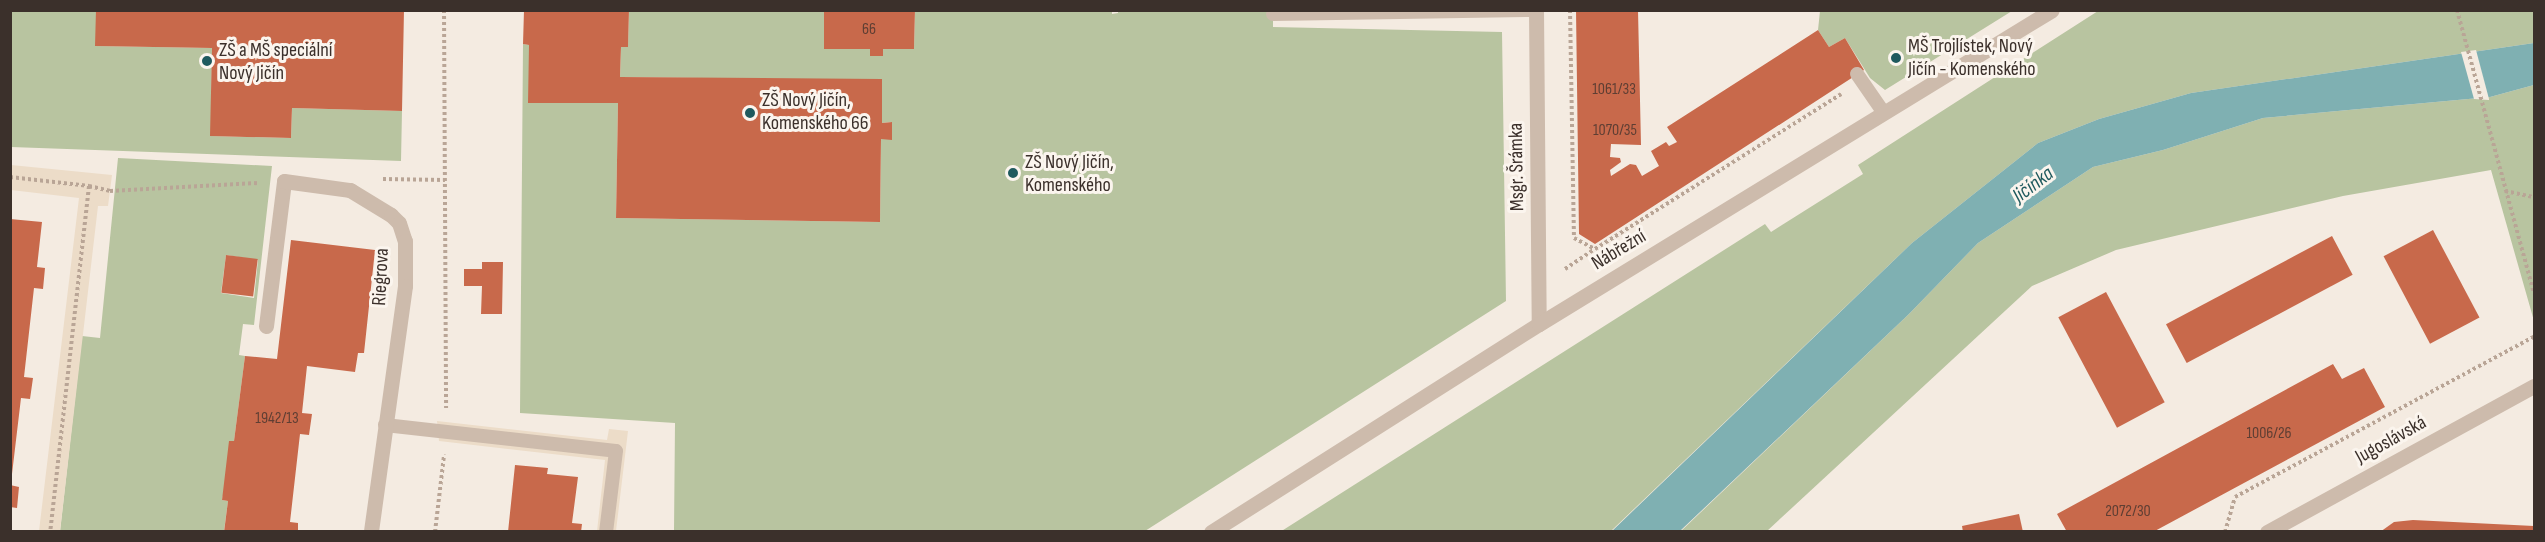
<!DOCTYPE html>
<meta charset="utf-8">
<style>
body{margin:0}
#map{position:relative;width:2545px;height:542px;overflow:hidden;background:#f4ebe1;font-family:"Sofia Sans Condensed",sans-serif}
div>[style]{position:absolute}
.green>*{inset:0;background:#b8c4a0}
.plaza>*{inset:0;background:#ecdcc8}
.water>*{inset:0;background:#7fb0b2}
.pier>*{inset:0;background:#f4ebe1}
.building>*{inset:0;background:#c8694b;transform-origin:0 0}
.path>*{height:4px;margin-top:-2px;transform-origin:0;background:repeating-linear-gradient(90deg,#b9a596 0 3px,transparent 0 6px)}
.service>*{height:14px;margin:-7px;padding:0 7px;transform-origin:7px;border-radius:7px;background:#cdbbac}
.minor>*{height:15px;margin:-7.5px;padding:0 7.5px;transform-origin:7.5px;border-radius:7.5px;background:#cdbbac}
.dots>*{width:16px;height:16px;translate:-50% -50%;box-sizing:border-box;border:3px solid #fbf5ee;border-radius:50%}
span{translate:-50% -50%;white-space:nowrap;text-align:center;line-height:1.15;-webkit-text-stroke:6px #fbf5ee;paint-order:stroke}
.number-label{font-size:16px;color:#5e3e33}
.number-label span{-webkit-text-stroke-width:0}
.poi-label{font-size:20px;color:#3b302b}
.left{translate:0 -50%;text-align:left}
.street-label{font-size:20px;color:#3b302b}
.water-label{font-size:21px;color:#1f5a5e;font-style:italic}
.frame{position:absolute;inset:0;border:12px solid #3b302b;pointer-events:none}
</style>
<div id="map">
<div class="green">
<i style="clip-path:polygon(915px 10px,1112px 10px,1112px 14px,1118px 13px,1118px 10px,1273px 10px,1273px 27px,1502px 32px,1506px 301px,1145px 531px,674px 531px,675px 423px,520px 413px,523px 44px,529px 45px,529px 103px,618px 103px,616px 218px,880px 222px,881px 139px,892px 139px,891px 122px,882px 123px,882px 80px,620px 77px,621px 47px,628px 46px,629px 11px,824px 11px,824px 49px,914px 49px)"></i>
<i style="clip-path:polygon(11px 11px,96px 11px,96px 46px,212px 48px,211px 136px,291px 138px,292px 108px,402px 111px,401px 161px,11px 147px)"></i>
<i style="clip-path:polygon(1820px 11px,2012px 11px,1885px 90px,1870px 78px,1845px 38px,1829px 47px,1818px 30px)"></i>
<i style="clip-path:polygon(2098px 11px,2534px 11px,2534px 43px,2191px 93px,2099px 119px,2038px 143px,1912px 243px,1611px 531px,1280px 532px,1765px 224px,1771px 232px,1863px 174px,1858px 165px)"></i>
<i style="clip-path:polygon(2534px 85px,2534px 321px,2491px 170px,2343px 196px,2116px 250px,2032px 286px,1767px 531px,1680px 532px,1909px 314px,1978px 243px,2093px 167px,2163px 150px,2263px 118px,2490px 97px)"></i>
<i style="clip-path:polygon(evenodd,118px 158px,272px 166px,254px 325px,243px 324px,239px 355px,245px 356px,234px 441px,222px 500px,228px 501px,224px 531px,60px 532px,82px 336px,100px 338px,118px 158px,226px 255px,258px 260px,254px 298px,221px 293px,226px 255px)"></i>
</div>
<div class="plaza">
<i style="clip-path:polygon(11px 165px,112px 175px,108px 206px,98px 206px,60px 531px,39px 531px,79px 198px,11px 190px)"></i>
<i style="clip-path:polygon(437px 421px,607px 440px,609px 429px,628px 431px,616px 531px,597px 531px,605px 460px,439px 441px)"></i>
</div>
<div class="water">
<i style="clip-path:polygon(2534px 43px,2534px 85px,2490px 97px,2263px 118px,2163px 150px,2093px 167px,1978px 243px,1909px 314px,1680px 531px,1611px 532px,1912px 243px,2038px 143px,2099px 119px,2191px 93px)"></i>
</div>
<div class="pier">
<i style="clip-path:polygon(2476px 50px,2489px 99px,2489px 100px,2474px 99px,2461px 52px)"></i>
</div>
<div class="building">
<i style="clip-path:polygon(96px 10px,404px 10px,402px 111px,292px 108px,291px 138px,210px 136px,212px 48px,95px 46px)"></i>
<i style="clip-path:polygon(524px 10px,629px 10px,628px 47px,621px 47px,620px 77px,882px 79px,882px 123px,892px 122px,892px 140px,881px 139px,880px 222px,616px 218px,618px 103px,528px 103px,529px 45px,523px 44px)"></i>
<i style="clip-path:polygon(824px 10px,915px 10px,914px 49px,883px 49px,883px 56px,870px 56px,870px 49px,824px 49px)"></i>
<i style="clip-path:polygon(1576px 10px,1638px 10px,1641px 145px,1611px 144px,1610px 157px,1620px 158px,1621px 162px,1610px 170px,1611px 176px,1630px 164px,1636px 165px,1642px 176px,1659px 166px,1651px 151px,1666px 142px,1669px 146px,1677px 142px,1667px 127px,1818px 30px,1829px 47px,1845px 38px,1864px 70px,1595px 244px,1579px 234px)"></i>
<i style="clip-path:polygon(10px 219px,42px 222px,37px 267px,45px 268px,43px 289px,34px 288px,24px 377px,33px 378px,30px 399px,21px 398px,12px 474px)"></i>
<i style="left:2433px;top:230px;width:99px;height:56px;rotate:62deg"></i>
<i style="left:2332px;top:236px;width:44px;height:188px;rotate:62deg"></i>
<i style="clip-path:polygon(291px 240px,375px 250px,364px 353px,358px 353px,355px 372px,307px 366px,302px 413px,312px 414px,309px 435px,300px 434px,290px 522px,298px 523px,298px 532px,224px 532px,228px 501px,222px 500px,229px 441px,234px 441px,245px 356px,277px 359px)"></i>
<i style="left:226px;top:255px;width:32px;height:38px;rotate:7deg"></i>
<i style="clip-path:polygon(482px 262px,503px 262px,502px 314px,481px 314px,482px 286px,464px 286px,464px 269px,482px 269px)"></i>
<i style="left:2106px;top:292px;width:125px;height:54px;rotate:62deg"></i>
<i style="clip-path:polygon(2333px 364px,2342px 379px,2364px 368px,2385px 407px,2153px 532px,2067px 532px,2057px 514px)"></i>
<i style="clip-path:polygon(515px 465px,548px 468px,547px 474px,578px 477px,572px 523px,582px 524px,581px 532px,508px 532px)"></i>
<i style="clip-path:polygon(10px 485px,19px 487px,17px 508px,10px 507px)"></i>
<i style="clip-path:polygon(2019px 514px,2023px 532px,1963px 532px,1962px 526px)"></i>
<i style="clip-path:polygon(2413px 520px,2534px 526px,2534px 532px,2380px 532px,2394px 522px)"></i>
</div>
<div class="path">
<i style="left:444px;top:10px;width:398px;rotate:89.7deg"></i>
<i style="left:1570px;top:10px;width:228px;rotate:89deg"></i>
<i style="left:1574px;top:238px;width:24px;rotate:28deg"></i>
<i style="left:1595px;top:249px;width:291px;rotate:-32.2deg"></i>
<i style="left:2457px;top:10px;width:294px;rotate:74.8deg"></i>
<i style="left:10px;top:177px;width:80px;rotate:6.5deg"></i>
<i style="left:89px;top:186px;width:348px;rotate:96.4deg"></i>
<i style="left:383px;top:179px;width:62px;rotate:0.9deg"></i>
<i style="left:89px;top:186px;width:22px;rotate:13deg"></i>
<i style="left:110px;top:191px;width:149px;rotate:-3.1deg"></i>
<i style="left:2505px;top:191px;width:30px;rotate:12deg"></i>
<i style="left:1565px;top:269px;width:36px;rotate:-34deg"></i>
<i style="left:435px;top:532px;width:78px;rotate:-83.3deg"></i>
<i style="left:2225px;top:532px;width:36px;rotate:-74deg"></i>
<i style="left:2235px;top:497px;width:339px;rotate:-28.2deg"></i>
</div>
<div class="service">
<i style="left:1273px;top:14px;width:261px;rotate:-0.9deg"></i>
<i style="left:1857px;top:74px;width:47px;rotate:55.3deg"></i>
<i style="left:385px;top:425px;width:232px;rotate:6.4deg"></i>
<i style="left:616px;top:451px;width:82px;rotate:97deg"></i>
</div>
<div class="minor">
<i style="left:1536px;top:10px;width:314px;rotate:89.5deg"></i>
<i style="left:266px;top:326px;width:146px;rotate:-82.9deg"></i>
<i style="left:284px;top:181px;width:67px;rotate:7.8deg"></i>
<i style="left:350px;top:190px;width:48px;rotate:31.4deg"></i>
<i style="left:391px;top:215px;width:11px;rotate:45deg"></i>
<i style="left:399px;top:223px;width:19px;rotate:72deg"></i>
<i style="left:405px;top:241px;width:45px;rotate:90deg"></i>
<i style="left:405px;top:286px;width:248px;rotate:97.9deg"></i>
<i style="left:1211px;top:532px;width:388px;rotate:-32.4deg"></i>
<i style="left:1539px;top:324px;width:601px;rotate:-31.47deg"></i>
<i style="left:2267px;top:532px;width:304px;rotate:-28.7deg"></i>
</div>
<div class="dots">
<i style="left:1896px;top:58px;background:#1f5a5e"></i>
<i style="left:207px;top:61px;background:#1f5a5e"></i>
<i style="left:750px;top:113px;background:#1f5a5e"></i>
<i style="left:1013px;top:173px;background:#1f5a5e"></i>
</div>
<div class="number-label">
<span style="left:869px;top:30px">66</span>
<span style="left:1614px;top:90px">1061/33</span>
<span style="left:1615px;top:131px">1070/35</span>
<span style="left:277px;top:419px">1942/13</span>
<span style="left:2269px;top:434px">1006/26</span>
<span style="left:2128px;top:512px">2072/30</span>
</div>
<div class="poi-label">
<span class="left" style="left:1908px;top:58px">MŠ Trojlístek, Nový<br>Jičín - Komenského</span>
<span class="left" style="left:219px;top:62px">ZŠ a MŠ speciální<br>Nový Jičín</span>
<span class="left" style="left:762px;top:112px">ZŠ Nový Jičín,<br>Komenského 66</span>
<span class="left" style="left:1025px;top:174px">ZŠ Nový Jičín,<br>Komenského</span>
</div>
<div class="street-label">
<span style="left:1517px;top:167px;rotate:-91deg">Msgr. Šrámka</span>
<span style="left:1619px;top:250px;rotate:-31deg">Nábřežní</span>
<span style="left:381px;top:277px;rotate:-87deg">Riegrova</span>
<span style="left:2391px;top:440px;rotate:-29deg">Jugoslávská</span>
</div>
<div class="water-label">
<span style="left:2033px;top:185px;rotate:-37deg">Jičínka</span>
</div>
<div class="frame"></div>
</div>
